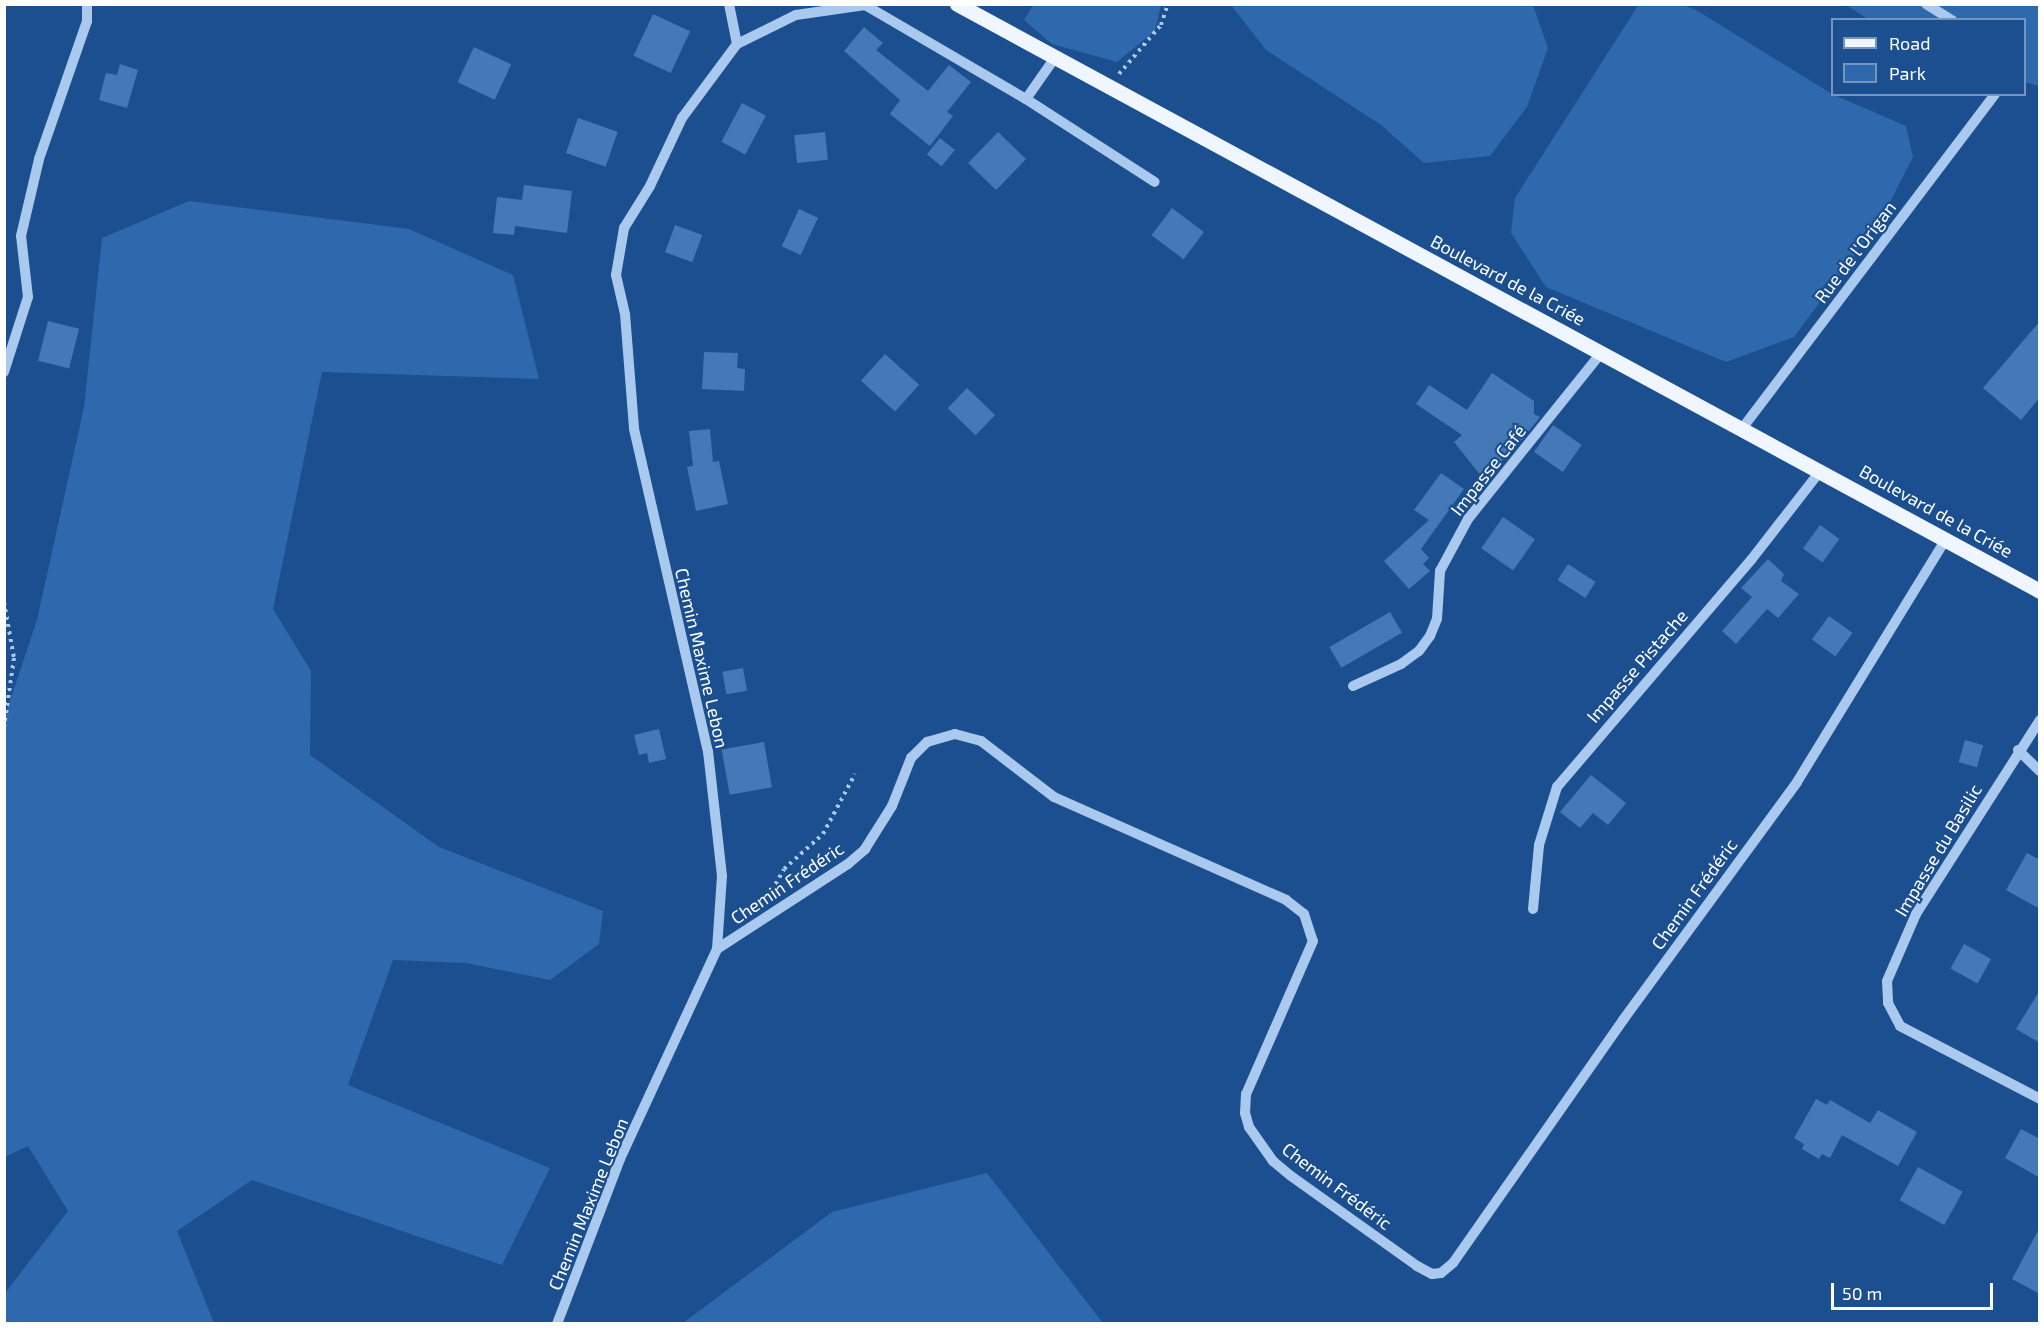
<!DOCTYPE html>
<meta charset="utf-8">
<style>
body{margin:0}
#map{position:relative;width:2044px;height:1328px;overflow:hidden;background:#1b4f8f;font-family:"Exo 2",sans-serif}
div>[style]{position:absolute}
.green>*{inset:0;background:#2e69ad}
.building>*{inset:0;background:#4478b7;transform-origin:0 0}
.path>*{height:4px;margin-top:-2px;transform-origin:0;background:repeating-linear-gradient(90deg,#a9c9ee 0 3px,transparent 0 7.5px)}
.minor>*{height:10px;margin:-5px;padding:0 5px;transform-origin:5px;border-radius:5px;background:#a9c9ee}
.major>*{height:15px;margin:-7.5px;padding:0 7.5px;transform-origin:7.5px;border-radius:7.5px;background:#f0f6ff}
span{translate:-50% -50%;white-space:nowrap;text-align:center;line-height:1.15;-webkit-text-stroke:4.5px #1b4f8f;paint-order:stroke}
.street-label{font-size:18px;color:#fff}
.frame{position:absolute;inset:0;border:6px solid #fff;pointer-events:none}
.legend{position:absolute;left:1831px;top:18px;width:195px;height:78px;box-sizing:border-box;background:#1b4f8f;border:2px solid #7695bc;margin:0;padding:8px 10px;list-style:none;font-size:18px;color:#fff}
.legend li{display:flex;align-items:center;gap:12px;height:30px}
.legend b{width:30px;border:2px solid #7695bc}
.scale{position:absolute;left:1831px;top:1283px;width:162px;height:27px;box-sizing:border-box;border:3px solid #fff;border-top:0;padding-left:8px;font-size:18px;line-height:21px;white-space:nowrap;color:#fff;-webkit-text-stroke:4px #1b4f8f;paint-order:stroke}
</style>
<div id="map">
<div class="green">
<i style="clip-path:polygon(1034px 4px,1161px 4px,1161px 5px,1155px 31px,1117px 62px,1052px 44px,1024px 20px)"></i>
<i style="clip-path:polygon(1639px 4px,1683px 5px,1696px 10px,1832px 94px,1906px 126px,1913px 157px,1883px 216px,1794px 337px,1726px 362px,1546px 287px,1511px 233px,1515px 198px)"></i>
<i style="clip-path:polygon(1231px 5px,1533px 5px,1548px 48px,1527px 107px,1490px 156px,1424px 163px,1381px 125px,1266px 50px)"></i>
<i style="clip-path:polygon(1846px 5px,2039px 5px,2039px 86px,2025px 82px,2024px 20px,1868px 19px)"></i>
<i style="clip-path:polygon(189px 201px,409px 229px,513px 275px,539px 379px,322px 372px,273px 609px,311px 671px,310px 755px,439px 847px,603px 911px,599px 944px,550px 980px,466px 963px,393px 960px,348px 1085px,550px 1168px,502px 1265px,252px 1180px,177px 1231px,214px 1323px,5px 1323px,5px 1293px,68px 1211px,28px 1146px,5px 1157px,5px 716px,37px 620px,84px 407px,102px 238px)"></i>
<i style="clip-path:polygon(987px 1173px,1103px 1323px,683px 1323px,832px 1212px)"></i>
</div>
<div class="building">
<i style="left:653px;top:14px;width:41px;height:46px;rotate:25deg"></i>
<i style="clip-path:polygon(864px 27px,883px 43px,876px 50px,928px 91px,949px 65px,971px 82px,947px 112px,953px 116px,930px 146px,890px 114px,900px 100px,844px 51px)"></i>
<i style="left:474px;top:47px;width:41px;height:39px;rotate:25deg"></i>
<i style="clip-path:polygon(120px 64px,138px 70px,127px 108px,99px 100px,106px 73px,117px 75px)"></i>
<i style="left:742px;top:103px;width:27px;height:44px;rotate:28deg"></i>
<i style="left:578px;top:118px;width:42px;height:37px;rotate:19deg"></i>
<i style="left:825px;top:132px;width:28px;height:31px;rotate:84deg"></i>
<i style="left:998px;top:132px;width:39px;height:43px;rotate:44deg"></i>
<i style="left:940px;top:138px;width:19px;height:21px;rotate:39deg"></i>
<i style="clip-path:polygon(524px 185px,572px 191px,567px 233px,515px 226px,514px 235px,493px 233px,497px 197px,522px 200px)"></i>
<i style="left:1172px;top:208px;width:40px;height:34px;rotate:37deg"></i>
<i style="left:799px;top:209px;width:21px;height:41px;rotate:25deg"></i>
<i style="left:675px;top:225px;width:29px;height:29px;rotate:20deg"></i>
<i style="left:48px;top:321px;width:32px;height:41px;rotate:14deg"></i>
<i style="clip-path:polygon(2040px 321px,2040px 397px,2021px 420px,1983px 388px)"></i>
<i style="clip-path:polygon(704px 352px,738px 353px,737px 368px,745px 369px,744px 391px,702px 389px)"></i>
<i style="left:885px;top:354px;width:46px;height:36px;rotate:42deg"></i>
<i style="clip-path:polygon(1492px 373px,1534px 401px,1534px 414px,1540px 417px,1513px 451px,1482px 477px,1454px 442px,1462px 435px,1416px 404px,1429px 385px,1467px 410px)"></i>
<i style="left:967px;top:388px;width:39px;height:28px;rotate:44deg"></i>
<i style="left:1553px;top:425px;width:35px;height:33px;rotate:35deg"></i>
<i style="clip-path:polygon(710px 429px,713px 462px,719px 461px,728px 504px,696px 511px,687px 467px,693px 466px,689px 431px)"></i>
<i style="clip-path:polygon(1441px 473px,1464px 489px,1421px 549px,1429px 558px,1423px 564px,1430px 571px,1409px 589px,1384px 561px,1429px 520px,1414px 510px)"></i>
<i style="left:1503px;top:517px;width:39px;height:38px;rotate:35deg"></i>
<i style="left:1820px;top:525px;width:24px;height:29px;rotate:36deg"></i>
<i style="clip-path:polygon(1768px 559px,1784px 574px,1781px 581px,1799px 594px,1778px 618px,1767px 609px,1736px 644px,1722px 631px,1752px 597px,1741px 588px)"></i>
<i style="left:1568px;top:564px;width:33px;height:19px;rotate:33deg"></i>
<i style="left:1390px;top:612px;width:24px;height:70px;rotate:60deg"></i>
<i style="left:1829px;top:616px;width:29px;height:29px;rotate:36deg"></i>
<i style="left:743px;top:668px;width:23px;height:21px;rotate:80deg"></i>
<i style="clip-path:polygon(659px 729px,666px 759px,649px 763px,647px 753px,639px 755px,634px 735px)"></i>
<i style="left:1965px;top:740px;width:19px;height:23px;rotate:16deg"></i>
<i style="left:764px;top:742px;width:46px;height:43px;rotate:80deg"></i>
<i style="clip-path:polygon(1591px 775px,1626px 803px,1608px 825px,1593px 813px,1580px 828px,1560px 812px)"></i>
<i style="clip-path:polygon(2027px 853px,2040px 860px,2040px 909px,2006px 890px)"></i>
<i style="left:1964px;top:944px;width:31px;height:28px;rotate:29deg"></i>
<i style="clip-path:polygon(2040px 990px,2040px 1043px,2016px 1029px)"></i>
<i style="clip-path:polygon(1816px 1099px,1827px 1105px,1830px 1100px,1870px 1123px,1878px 1110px,1917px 1132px,1898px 1166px,1842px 1135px,1830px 1158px,1822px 1154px,1819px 1159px,1802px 1149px,1804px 1144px,1794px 1138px)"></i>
<i style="clip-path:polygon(2021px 1129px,2040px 1139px,2040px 1178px,2005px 1158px)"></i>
<i style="left:1918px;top:1167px;width:51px;height:38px;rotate:29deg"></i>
<i style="clip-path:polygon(2040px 1227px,2040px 1294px,2012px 1279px)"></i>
</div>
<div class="path">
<i style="left:1119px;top:74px;width:65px;rotate:-49.4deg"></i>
<i style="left:1161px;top:25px;width:22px;rotate:-72deg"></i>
<i style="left:4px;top:602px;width:57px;rotate:79.9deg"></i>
<i style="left:14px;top:658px;width:70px;rotate:98.2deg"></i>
<i style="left:768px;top:897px;width:32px;rotate:-60deg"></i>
<i style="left:784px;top:869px;width:52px;rotate:-41.9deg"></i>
<i style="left:823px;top:834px;width:68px;rotate:-61.9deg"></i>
</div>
<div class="minor">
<i style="left:1926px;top:4px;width:31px;rotate:32deg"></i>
<i style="left:737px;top:44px;width:66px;rotate:-26.2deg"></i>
<i style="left:796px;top:15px;width:70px;rotate:-8.2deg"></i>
<i style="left:865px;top:5px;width:186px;rotate:30.3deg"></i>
<i style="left:1026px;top:99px;width:153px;rotate:32.8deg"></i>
<i style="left:1026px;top:99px;width:49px;rotate:-55deg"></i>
<i style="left:4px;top:372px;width:79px;rotate:-72.3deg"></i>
<i style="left:28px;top:297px;width:61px;rotate:-96.5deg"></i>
<i style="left:21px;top:236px;width:79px;rotate:-76.8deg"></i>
<i style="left:39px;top:159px;width:146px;rotate:-70.8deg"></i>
<i style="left:87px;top:21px;width:17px;rotate:-90deg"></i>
<i style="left:1741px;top:430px;width:421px;rotate:-52.9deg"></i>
<i style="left:1353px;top:686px;width:53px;rotate:-24.6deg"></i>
<i style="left:1401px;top:664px;width:22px;rotate:-36deg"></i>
<i style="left:1419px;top:651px;width:19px;rotate:-54deg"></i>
<i style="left:1430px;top:636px;width:18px;rotate:-68deg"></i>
<i style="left:1437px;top:619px;width:48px;rotate:-86.4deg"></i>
<i style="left:1440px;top:571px;width:59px;rotate:-61.7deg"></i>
<i style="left:1468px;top:519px;width:213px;rotate:-51.3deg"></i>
<i style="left:2040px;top:720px;width:230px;rotate:122.6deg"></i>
<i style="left:1916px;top:914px;width:73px;rotate:113.4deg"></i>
<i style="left:1887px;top:981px;width:22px;rotate:87deg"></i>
<i style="left:1888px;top:1003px;width:26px;rotate:62deg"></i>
<i style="left:1900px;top:1026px;width:158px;rotate:27.5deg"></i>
<i style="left:2018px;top:750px;width:30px;rotate:44deg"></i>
<i style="left:1533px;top:909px;width:64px;rotate:-84.6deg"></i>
<i style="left:1539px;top:845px;width:61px;rotate:-72.8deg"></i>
<i style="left:1557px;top:787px;width:299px;rotate:-49.5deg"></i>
<i style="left:1751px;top:560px;width:114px;rotate:-52.1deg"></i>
<i style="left:717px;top:949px;width:156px;rotate:-33deg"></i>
<i style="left:848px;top:864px;width:23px;rotate:-41deg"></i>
<i style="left:865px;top:849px;width:51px;rotate:-57.9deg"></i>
<i style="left:892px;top:806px;width:52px;rotate:-68.4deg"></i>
<i style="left:911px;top:758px;width:23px;rotate:-45deg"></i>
<i style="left:927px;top:742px;width:29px;rotate:-16deg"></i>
<i style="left:955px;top:734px;width:27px;rotate:15deg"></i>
<i style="left:981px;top:741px;width:92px;rotate:37.5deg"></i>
<i style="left:1054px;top:797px;width:254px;rotate:23.9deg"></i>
<i style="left:1286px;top:900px;width:23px;rotate:38deg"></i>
<i style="left:1304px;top:914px;width:28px;rotate:72deg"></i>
<i style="left:1313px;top:941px;width:167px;rotate:113.6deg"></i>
<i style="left:1246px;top:1094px;width:19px;rotate:93deg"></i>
<i style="left:1245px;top:1113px;width:15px;rotate:74deg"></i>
<i style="left:1249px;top:1127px;width:42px;rotate:54.8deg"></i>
<i style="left:1273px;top:1161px;width:23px;rotate:40deg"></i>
<i style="left:1291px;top:1176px;width:155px;rotate:35.5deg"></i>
<i style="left:1417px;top:1266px;width:17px;rotate:28deg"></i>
<i style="left:1432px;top:1274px;width:9px;rotate:-6deg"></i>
<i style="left:1441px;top:1273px;width:16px;rotate:-40deg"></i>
<i style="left:1453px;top:1263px;width:297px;rotate:-55deg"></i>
<i style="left:1623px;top:1020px;width:295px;rotate:-53.8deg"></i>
<i style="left:1797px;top:782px;width:285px;rotate:-58.5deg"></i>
<i style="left:557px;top:1324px;width:177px;rotate:-69.1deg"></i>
<i style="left:620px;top:1159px;width:231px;rotate:-65.2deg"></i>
<i style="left:717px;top:949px;width:73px;rotate:-86.1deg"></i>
<i style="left:722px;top:876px;width:125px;rotate:-96.4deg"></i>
<i style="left:708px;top:752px;width:332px;rotate:-102.9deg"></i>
<i style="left:634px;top:428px;width:114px;rotate:-94.5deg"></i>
<i style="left:625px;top:314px;width:40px;rotate:-103deg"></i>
<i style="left:616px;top:275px;width:48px;rotate:-80.3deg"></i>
<i style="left:624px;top:228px;width:49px;rotate:-58.2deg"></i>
<i style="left:650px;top:186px;width:75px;rotate:-64.8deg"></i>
<i style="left:682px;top:118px;width:92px;rotate:-53.4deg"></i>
<i style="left:737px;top:44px;width:41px;rotate:-101.3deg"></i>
</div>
<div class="major">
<i style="left:957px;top:4px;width:1232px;rotate:28.46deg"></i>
</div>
<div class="street-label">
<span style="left:1855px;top:252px;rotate:-53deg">Rue de l'Origan</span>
<span style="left:1508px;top:280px;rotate:28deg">Boulevard de la Criée</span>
<span style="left:1488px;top:470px;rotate:-52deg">Impasse Café</span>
<span style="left:1936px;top:511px;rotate:29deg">Boulevard de la Criée</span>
<span style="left:702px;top:658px;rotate:77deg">Chemin Maxime Lebon</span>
<span style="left:1637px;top:666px;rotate:-49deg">Impasse Pistache</span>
<span style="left:1938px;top:850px;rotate:-59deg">Impasse du Basilic</span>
<span style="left:787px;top:883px;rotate:-34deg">Chemin Frédéric</span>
<span style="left:1694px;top:894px;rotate:-54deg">Chemin Frédéric</span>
<span style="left:1337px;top:1186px;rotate:37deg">Chemin Frédéric</span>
<span style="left:588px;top:1204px;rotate:-68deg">Chemin Maxime Lebon</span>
</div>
<div class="frame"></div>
<ul class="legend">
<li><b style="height:8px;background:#f0f6ff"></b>Road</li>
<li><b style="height:16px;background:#2e69ad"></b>Park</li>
</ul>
<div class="scale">50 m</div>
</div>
